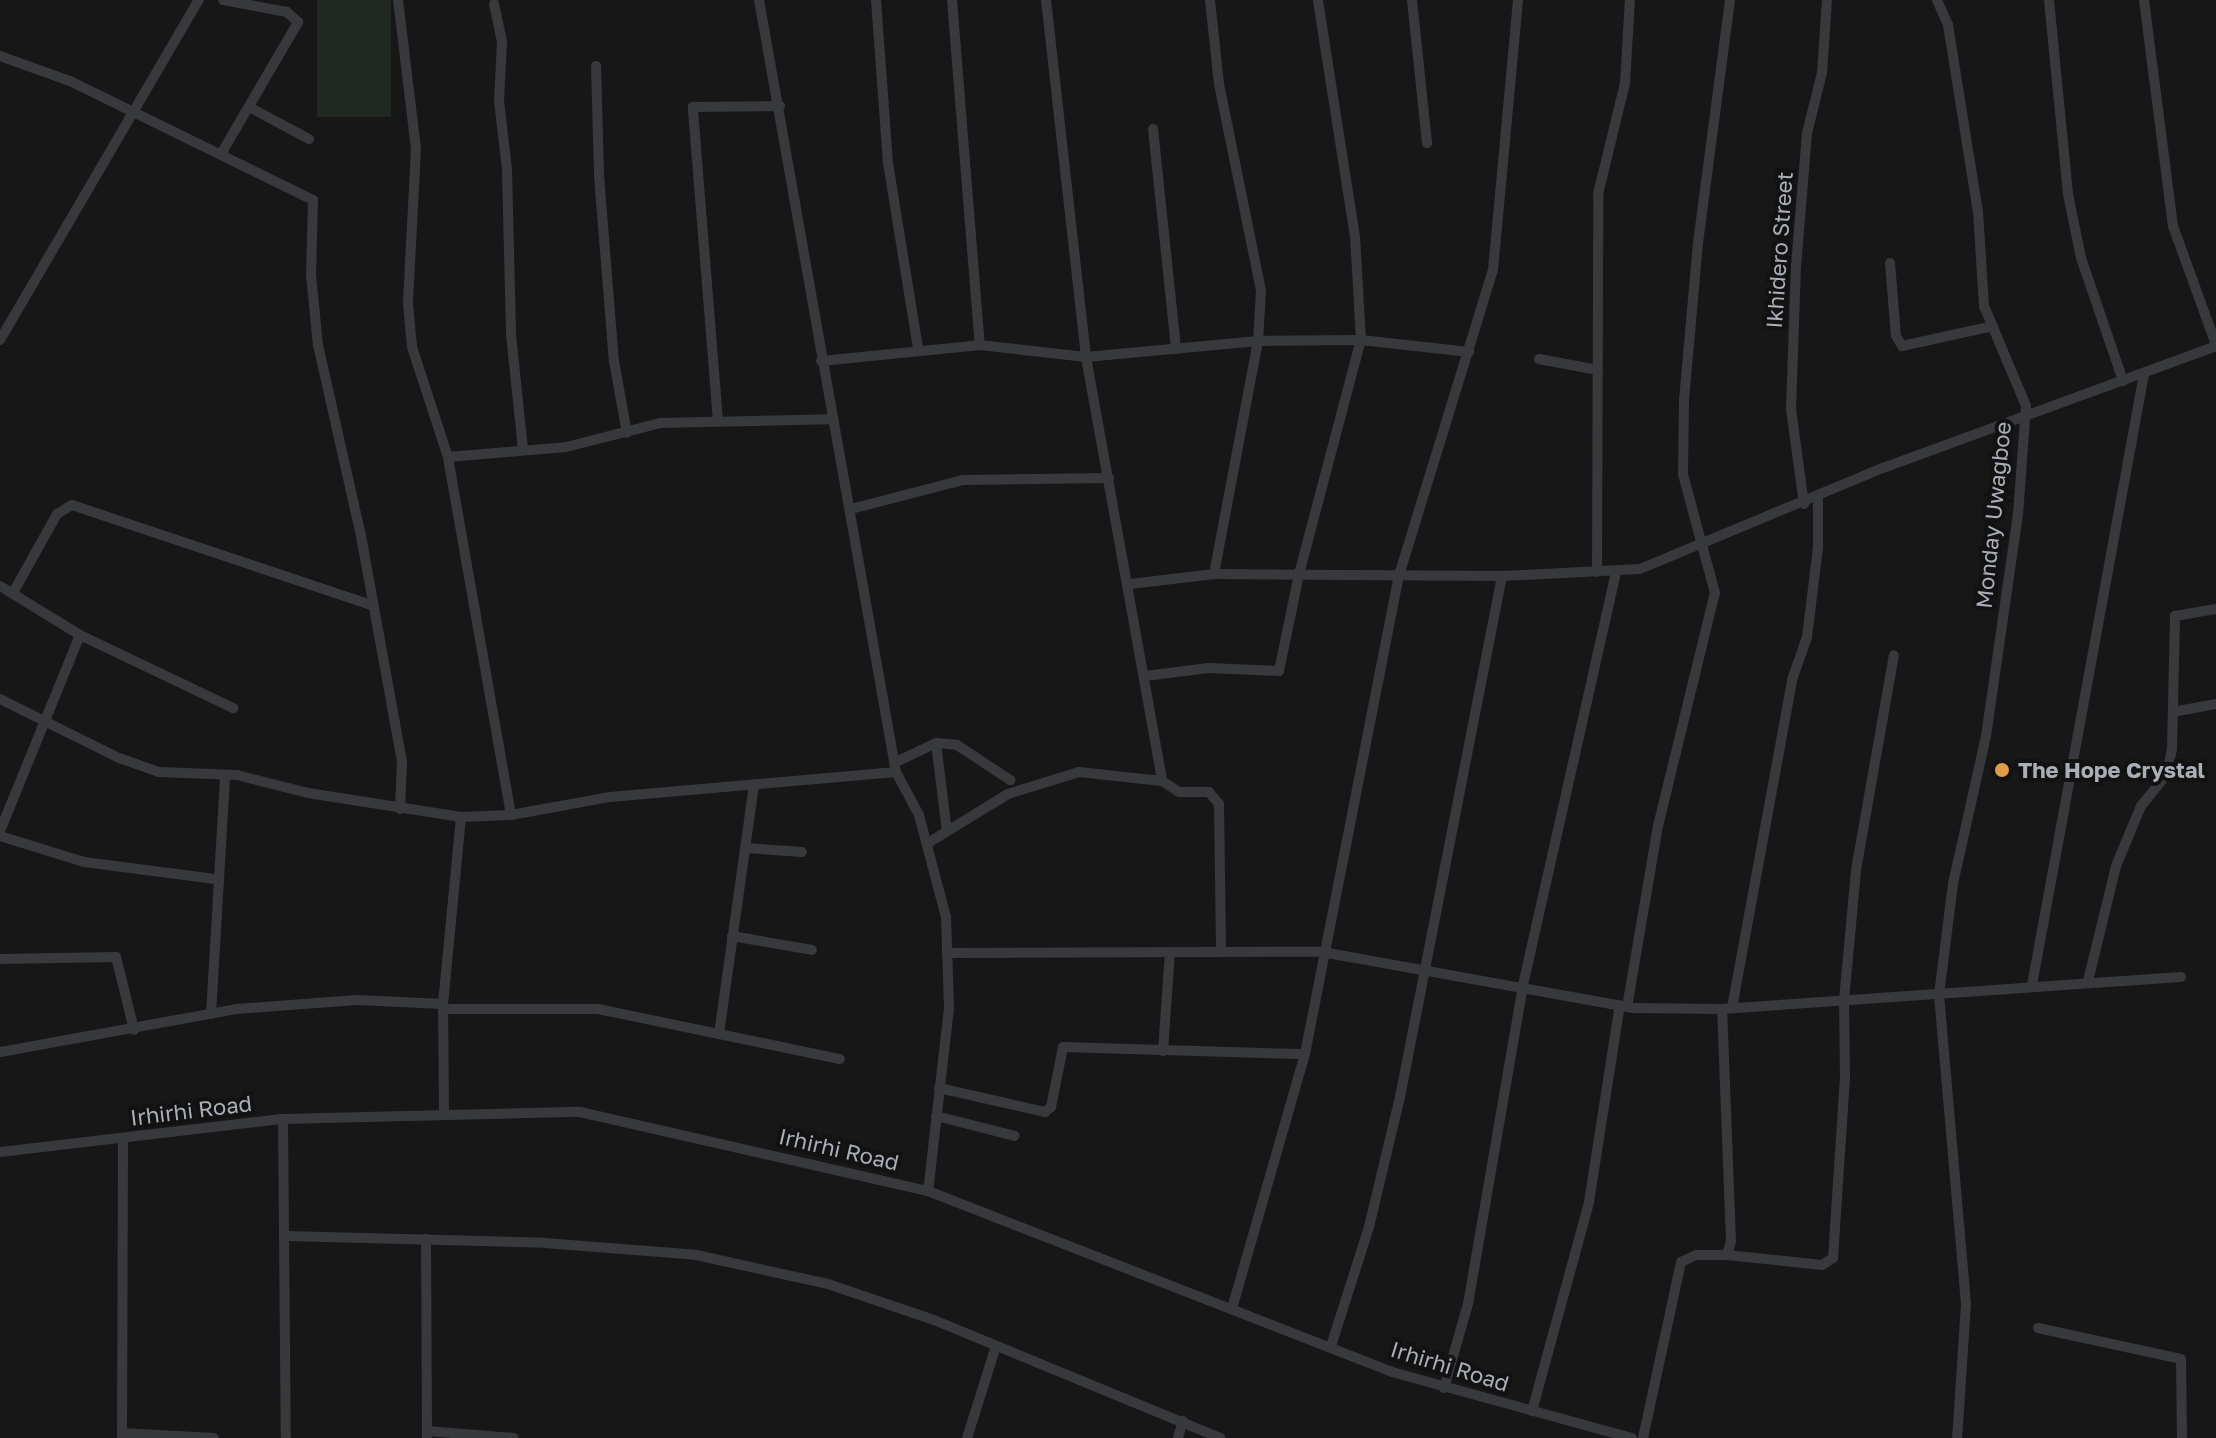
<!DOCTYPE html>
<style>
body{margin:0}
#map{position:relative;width:2216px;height:1438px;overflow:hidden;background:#171718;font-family:"Golos Text",sans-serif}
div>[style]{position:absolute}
.green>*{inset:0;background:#212821;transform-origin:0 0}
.minor>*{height:10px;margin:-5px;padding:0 5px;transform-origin:5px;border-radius:5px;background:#38393d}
.dots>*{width:22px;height:22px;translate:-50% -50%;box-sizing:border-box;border:4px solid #121213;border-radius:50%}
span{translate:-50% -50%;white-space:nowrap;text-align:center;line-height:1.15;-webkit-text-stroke:8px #121213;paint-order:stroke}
.street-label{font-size:22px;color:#aaafb7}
.poi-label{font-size:22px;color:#aaafb7;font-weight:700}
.left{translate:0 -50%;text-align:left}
</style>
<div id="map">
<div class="green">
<i style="left:317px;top:0;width:74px;height:117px"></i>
</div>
<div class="minor">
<i style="left:398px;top:0;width:150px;rotate:83.1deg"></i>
<i style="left:416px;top:149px;width:155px;rotate:93deg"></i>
<i style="left:408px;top:304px;width:43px;rotate:84.7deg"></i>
<i style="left:412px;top:347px;width:116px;rotate:71.9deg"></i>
<i style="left:759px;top:0;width:784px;rotate:79.94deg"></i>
<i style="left:896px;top:772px;width:49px;rotate:61.9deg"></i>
<i style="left:919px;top:815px;width:106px;rotate:75.2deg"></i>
<i style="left:946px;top:917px;width:91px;rotate:88.1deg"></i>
<i style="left:949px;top:1008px;width:184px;rotate:96.5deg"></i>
<i style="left:876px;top:0;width:163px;rotate:85.8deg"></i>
<i style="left:888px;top:163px;width:187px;rotate:80.8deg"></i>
<i style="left:952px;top:0;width:346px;rotate:85.4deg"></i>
<i style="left:1046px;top:0;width:359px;rotate:83.6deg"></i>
<i style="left:1086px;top:357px;width:431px;rotate:79.8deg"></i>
<i style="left:1210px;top:0;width:84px;rotate:83.9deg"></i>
<i style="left:1219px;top:84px;width:211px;rotate:78.5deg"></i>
<i style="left:1261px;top:291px;width:50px;rotate:93.4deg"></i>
<i style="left:1258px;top:341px;width:237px;rotate:100.7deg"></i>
<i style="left:1412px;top:0;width:144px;rotate:84deg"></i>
<i style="left:1937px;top:0;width:27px;rotate:66deg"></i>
<i style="left:1948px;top:25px;width:189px;rotate:80.9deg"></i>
<i style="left:1978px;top:212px;width:94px;rotate:86.3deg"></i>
<i style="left:1984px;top:306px;width:108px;rotate:67.2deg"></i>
<i style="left:2026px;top:406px;width:108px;rotate:94.2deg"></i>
<i style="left:2018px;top:514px;width:224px;rotate:98.2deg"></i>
<i style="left:1986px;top:736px;width:152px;rotate:102.6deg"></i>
<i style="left:1953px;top:884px;width:112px;rotate:97.2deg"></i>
<i style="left:1939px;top:995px;width:310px;rotate:85deg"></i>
<i style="left:1966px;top:1304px;width:134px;rotate:93.8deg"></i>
<i style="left:2049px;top:0;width:195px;rotate:84.4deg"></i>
<i style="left:2068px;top:194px;width:65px;rotate:78.5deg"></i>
<i style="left:2081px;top:258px;width:130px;rotate:71.1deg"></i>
<i style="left:2144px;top:0;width:228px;rotate:82.7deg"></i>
<i style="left:2173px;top:226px;width:127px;rotate:70.1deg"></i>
<i style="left:494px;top:4px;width:39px;rotate:78deg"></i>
<i style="left:502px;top:42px;width:59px;rotate:92.9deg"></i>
<i style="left:499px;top:101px;width:68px;rotate:83.3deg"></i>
<i style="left:507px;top:169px;width:166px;rotate:88.6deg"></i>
<i style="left:511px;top:335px;width:115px;rotate:84deg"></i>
<i style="left:0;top:56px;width:74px;rotate:19.7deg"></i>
<i style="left:70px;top:81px;width:271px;rotate:26.1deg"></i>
<i style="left:313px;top:200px;width:75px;rotate:91.5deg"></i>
<i style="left:311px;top:275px;width:70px;rotate:84.3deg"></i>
<i style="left:318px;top:345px;width:196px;rotate:77.3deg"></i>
<i style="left:361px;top:536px;width:230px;rotate:79.7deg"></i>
<i style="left:402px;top:762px;width:47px;rotate:92.4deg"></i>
<i style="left:596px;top:66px;width:110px;rotate:88.4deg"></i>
<i style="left:599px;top:176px;width:186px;rotate:85.4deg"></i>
<i style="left:614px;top:361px;width:73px;rotate:79.8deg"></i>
<i style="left:251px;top:108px;width:66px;rotate:28.1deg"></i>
<i style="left:1153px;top:129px;width:221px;rotate:84deg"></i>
<i style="left:221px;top:154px;width:153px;rotate:-59.7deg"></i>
<i style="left:298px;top:22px;width:15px;rotate:-138deg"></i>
<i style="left:287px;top:12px;width:65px;rotate:-169.4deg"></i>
<i style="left:1890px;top:263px;width:73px;rotate:85.3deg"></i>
<i style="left:1896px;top:336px;width:12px;rotate:59deg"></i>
<i style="left:1902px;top:346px;width:93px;rotate:-12.4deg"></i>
<i style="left:0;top:340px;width:394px;rotate:-59.7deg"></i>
<i style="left:1539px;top:359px;width:60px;rotate:10.6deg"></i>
<i style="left:821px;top:361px;width:160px;rotate:-5.7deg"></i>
<i style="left:980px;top:345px;width:107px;rotate:6.5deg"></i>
<i style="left:1086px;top:357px;width:173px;rotate:-5.3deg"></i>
<i style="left:1258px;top:341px;width:103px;rotate:-0.6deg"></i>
<i style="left:1361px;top:340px;width:109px;rotate:6.3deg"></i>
<i style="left:718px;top:421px;width:315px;rotate:-94.6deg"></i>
<i style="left:693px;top:107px;width:87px;rotate:-0.7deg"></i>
<i style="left:1804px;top:504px;width:96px;rotate:-97.8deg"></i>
<i style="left:1791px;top:409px;width:142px;rotate:-88deg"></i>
<i style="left:1796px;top:267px;width:134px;rotate:-85.3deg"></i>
<i style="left:1807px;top:133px;width:62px;rotate:-76deg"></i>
<i style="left:1822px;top:73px;width:73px;rotate:-86.1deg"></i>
<i style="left:851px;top:509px;width:116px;rotate:-14.5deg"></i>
<i style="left:963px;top:480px;width:146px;rotate:-0.8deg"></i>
<i style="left:1597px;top:572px;width:378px;rotate:-89.8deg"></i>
<i style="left:1598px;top:194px;width:114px;rotate:-76.3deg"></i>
<i style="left:1625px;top:83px;width:83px;rotate:-86.6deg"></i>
<i style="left:1130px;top:584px;width:85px;rotate:-6.8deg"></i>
<i style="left:1214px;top:574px;width:288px;rotate:0.4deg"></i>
<i style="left:1502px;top:576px;width:138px;rotate:-2.9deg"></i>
<i style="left:1640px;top:569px;width:263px;rotate:-22.6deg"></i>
<i style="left:1883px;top:468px;width:355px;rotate:-20.1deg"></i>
<i style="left:0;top:586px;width:94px;rotate:31.5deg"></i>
<i style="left:80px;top:635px;width:170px;rotate:25.5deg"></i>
<i style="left:14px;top:591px;width:88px;rotate:-60.8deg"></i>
<i style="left:57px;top:514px;width:17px;rotate:-31deg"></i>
<i style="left:72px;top:505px;width:317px;rotate:18.5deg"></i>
<i style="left:1145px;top:676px;width:64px;rotate:-7.2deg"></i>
<i style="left:1208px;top:668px;width:71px;rotate:2.4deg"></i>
<i style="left:1279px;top:671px;width:99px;rotate:-78.3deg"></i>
<i style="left:1299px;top:574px;width:242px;rotate:-75.2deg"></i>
<i style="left:1361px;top:340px;width:103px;rotate:-93.3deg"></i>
<i style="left:1355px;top:237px;width:240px;rotate:-98.9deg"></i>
<i style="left:0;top:699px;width:133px;rotate:26.4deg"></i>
<i style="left:119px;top:758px;width:42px;rotate:19.3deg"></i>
<i style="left:159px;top:772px;width:78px;rotate:2.2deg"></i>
<i style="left:237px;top:775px;width:73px;rotate:14.2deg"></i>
<i style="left:308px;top:793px;width:155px;rotate:8.9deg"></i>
<i style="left:461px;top:817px;width:50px;rotate:-2.3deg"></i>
<i style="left:511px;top:815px;width:101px;rotate:-10.3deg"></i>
<i style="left:610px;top:797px;width:287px;rotate:-5deg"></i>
<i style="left:2173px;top:712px;width:44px;rotate:-10.5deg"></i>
<i style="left:936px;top:743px;width:89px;rotate:82.9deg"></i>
<i style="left:894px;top:763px;width:47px;rotate:-25.5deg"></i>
<i style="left:936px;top:743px;width:21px;rotate:5deg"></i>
<i style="left:957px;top:745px;width:64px;rotate:33.4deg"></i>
<i style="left:511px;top:815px;width:364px;rotate:-100deg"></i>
<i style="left:448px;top:457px;width:118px;rotate:-4.8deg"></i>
<i style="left:566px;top:447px;width:97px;rotate:-14.3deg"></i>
<i style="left:660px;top:423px;width:170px;rotate:-1.3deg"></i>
<i style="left:0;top:831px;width:212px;rotate:-67.8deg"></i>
<i style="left:0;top:836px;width:88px;rotate:17.2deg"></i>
<i style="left:84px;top:862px;width:132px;rotate:7.4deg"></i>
<i style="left:928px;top:843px;width:94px;rotate:-31.5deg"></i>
<i style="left:1008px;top:794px;width:74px;rotate:-17.2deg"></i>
<i style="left:1079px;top:772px;width:83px;rotate:6.2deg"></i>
<i style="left:1162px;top:781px;width:20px;rotate:33deg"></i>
<i style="left:1179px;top:792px;width:30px"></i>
<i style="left:1209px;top:792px;width:16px;rotate:50deg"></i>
<i style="left:1219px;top:804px;width:148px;rotate:89.2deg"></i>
<i style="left:745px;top:848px;width:57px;rotate:4deg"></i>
<i style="left:732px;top:936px;width:81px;rotate:9.9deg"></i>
<i style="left:947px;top:953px;width:375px;rotate:-0.2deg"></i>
<i style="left:1322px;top:952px;width:315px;rotate:10.2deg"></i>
<i style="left:1632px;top:1008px;width:90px;rotate:0.6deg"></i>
<i style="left:1722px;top:1009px;width:460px;rotate:-4deg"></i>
<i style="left:0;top:959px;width:116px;rotate:-1deg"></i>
<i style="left:116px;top:957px;width:75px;rotate:76.1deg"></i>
<i style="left:2088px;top:981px;width:118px;rotate:-76.3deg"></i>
<i style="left:2116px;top:866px;width:65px;rotate:-67.4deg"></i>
<i style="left:2141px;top:806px;width:41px;rotate:-50.9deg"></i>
<i style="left:2167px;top:774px;width:25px;rotate:-79deg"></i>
<i style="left:2172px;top:749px;width:133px;rotate:-88.7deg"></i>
<i style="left:2175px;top:616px;width:42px;rotate:-9.7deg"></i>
<i style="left:2032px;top:985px;width:621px;rotate:-79.61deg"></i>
<i style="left:1627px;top:1007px;width:184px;rotate:-80.3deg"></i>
<i style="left:1658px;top:826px;width:240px;rotate:-76.3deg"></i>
<i style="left:1715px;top:593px;width:123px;rotate:-105.1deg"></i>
<i style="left:1683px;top:474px;width:74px;rotate:-89.2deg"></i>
<i style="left:1684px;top:400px;width:158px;rotate:-84.9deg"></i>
<i style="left:1698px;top:243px;width:245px;rotate:-82.5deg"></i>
<i style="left:1732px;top:1008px;width:333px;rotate:-79.6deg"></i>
<i style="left:1792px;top:680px;width:46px;rotate:-70.8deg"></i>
<i style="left:1807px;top:637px;width:90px;rotate:-83deg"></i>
<i style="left:1818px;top:548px;width:51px;rotate:-90deg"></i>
<i style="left:443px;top:1009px;width:155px"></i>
<i style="left:598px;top:1009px;width:247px;rotate:11.7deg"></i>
<i style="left:211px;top:1014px;width:239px;rotate:-86.6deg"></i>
<i style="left:719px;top:1034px;width:252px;rotate:-82deg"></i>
<i style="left:1163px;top:1051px;width:99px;rotate:-86deg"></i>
<i style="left:0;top:1052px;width:240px;rotate:-10.3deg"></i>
<i style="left:236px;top:1009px;width:121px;rotate:-4.3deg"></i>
<i style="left:357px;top:1000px;width:86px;rotate:2.7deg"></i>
<i style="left:939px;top:1088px;width:109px;rotate:12.8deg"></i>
<i style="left:1045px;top:1112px;width:8px;rotate:-40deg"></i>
<i style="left:1051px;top:1107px;width:61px;rotate:-78.7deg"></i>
<i style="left:1063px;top:1047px;width:242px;rotate:1.7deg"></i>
<i style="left:444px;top:1113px;width:109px;rotate:-90.5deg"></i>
<i style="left:443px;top:1004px;width:188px;rotate:-84.5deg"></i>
<i style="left:936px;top:1116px;width:81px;rotate:14.2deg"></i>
<i style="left:283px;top:1119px;width:319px;rotate:89.5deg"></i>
<i style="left:0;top:1152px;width:285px;rotate:-6.7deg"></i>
<i style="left:283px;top:1119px;width:297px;rotate:-1.4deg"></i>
<i style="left:580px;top:1112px;width:357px;rotate:12.8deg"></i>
<i style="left:928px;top:1191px;width:498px;rotate:21.3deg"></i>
<i style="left:1392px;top:1372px;width:249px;rotate:15.4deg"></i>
<i style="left:286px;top:1236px;width:259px;rotate:1.5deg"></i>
<i style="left:545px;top:1243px;width:151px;rotate:4.5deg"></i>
<i style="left:696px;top:1255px;width:135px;rotate:12.4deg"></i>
<i style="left:828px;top:1284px;width:112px;rotate:18.8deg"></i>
<i style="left:934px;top:1320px;width:310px;rotate:22.4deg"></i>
<i style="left:426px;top:1239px;width:199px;rotate:89.7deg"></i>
<i style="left:1727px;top:1255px;width:96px;rotate:6deg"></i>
<i style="left:1822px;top:1265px;width:13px;rotate:-32deg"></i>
<i style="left:1833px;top:1258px;width:180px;rotate:-86.2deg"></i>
<i style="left:1845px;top:1078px;width:78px;rotate:-90.7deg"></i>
<i style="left:1844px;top:1000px;width:131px;rotate:-84.7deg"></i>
<i style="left:1856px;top:870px;width:218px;rotate:-80deg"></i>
<i style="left:1233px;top:1305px;width:261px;rotate:-74deg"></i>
<i style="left:1305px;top:1054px;width:491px;rotate:-78.9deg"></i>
<i style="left:1400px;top:572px;width:316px;rotate:-72.9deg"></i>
<i style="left:1493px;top:270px;width:271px;rotate:-84.7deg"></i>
<i style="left:2038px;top:1328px;width:146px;rotate:12.2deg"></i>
<i style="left:2181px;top:1359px;width:79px;rotate:89.3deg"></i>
<i style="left:1331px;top:1346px;width:125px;rotate:-72.3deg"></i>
<i style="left:1369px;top:1227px;width:134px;rotate:-76.6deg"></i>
<i style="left:1400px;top:1097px;width:531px;rotate:-78.92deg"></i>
<i style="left:1444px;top:1388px;width:87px;rotate:-74.1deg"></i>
<i style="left:1468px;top:1304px;width:324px;rotate:-80.2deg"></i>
<i style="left:1523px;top:985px;width:422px;rotate:-77.3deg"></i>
<i style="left:1532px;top:1411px;width:217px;rotate:-74.7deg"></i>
<i style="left:1589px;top:1202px;width:199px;rotate:-81.1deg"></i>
<i style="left:427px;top:1431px;width:87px;rotate:4.6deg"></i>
<i style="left:122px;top:1433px;width:92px;rotate:3.1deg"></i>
<i style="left:122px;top:1438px;width:299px;rotate:-89.8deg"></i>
<i style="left:967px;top:1438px;width:96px;rotate:-72.5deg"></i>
<i style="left:1178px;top:1438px;width:18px;rotate:-74deg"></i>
<i style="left:1643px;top:1438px;width:180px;rotate:-77.8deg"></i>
<i style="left:1681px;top:1262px;width:17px;rotate:-25deg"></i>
<i style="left:1696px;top:1255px;width:31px"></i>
<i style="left:1727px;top:1255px;width:15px;rotate:-74deg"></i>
<i style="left:1731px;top:1241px;width:232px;rotate:-92.2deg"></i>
</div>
<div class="dots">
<i style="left:2002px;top:770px;background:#e09d47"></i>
</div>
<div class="street-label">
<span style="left:1779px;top:250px;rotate:-86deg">Ikhidero Street</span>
<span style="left:1993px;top:515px;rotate:-84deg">Monday Uwagboe</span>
<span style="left:191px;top:1110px;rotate:-7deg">Irhirhi Road</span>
<span style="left:839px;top:1149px;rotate:13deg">Irhirhi Road</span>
<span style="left:1450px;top:1366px;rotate:17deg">Irhirhi Road</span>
</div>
<div class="poi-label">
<span class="left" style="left:2018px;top:770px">The Hope Crystal</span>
</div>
</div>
